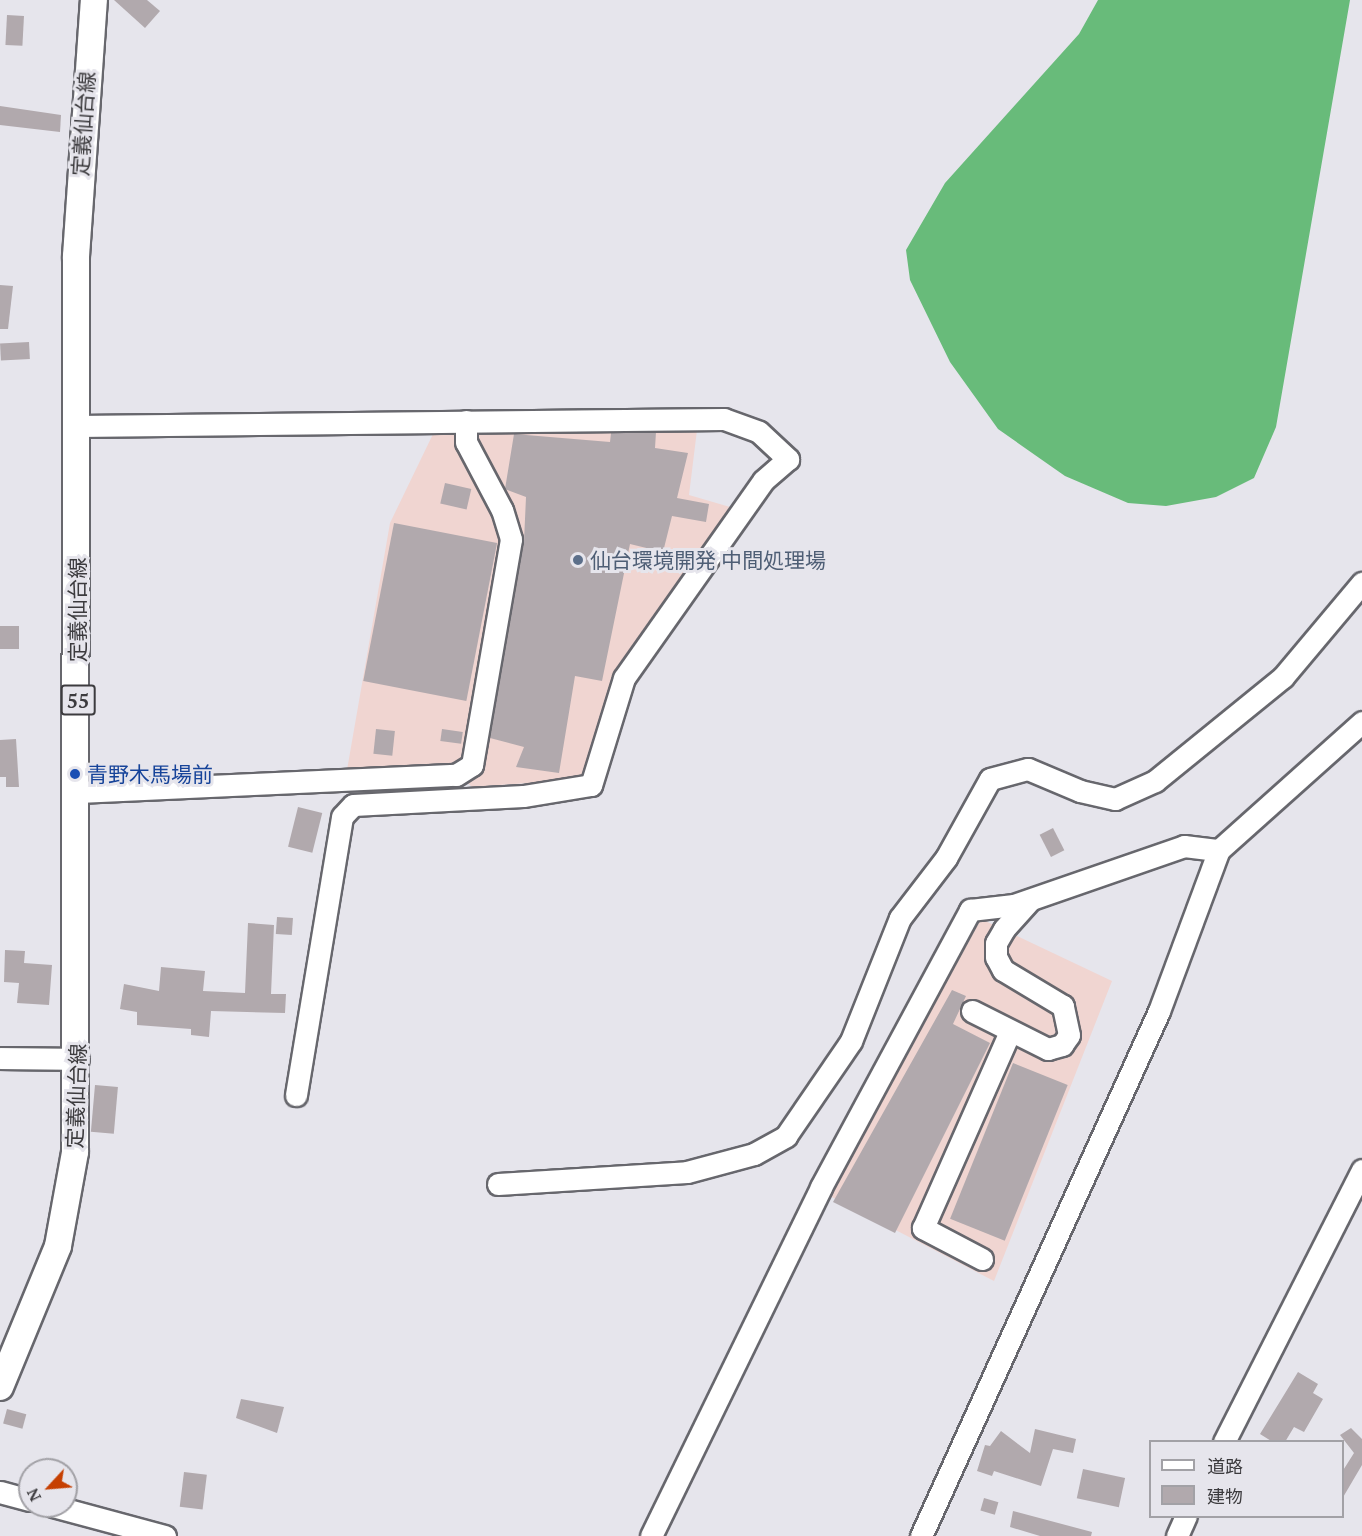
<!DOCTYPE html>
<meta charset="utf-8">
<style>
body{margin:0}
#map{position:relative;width:1362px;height:1536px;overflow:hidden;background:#e6e5ec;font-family:"PT Serif","Noto Sans JP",serif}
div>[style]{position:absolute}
.industrial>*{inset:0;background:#f0d5d1}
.forest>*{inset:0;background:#68bb7a}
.building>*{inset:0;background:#b1a9ad;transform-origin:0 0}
.roads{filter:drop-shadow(2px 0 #67676d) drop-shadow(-2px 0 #67676d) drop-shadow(0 2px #67676d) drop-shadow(0 -2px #67676d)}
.minor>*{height:21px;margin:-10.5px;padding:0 10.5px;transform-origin:10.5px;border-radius:10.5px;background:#fff}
.major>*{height:26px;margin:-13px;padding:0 13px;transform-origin:13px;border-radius:13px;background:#fff}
.dots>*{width:16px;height:16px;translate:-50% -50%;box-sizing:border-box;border:3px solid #e6e5ec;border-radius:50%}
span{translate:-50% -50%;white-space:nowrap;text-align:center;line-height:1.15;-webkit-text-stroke:6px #e6e5ec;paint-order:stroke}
.shield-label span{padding:2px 4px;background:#e6e5ec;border:2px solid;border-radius:4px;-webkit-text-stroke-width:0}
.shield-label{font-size:20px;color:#3c3b3e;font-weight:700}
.street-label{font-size:21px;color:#3c3b3e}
.service-label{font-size:21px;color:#4e5e75}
.left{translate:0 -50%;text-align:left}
.transit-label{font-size:21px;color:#164399}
.legend{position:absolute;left:1149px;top:1440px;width:195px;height:78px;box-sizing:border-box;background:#e6e5ec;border:2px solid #a2a1a6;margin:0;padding:8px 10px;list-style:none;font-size:18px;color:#3c3b3e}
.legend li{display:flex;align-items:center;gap:12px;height:30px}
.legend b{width:30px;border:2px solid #a2a1a6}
.north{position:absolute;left:18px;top:1458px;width:60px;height:60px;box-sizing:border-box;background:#e6e5ec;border:2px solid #a2a1a6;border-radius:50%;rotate:244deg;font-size:16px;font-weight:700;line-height:24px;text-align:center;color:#3c3b3e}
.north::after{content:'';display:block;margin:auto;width:21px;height:27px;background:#c64002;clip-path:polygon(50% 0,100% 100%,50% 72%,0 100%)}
</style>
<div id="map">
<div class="industrial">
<i style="clip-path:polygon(697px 430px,689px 495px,730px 507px,618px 673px,585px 779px,472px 787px,449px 766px,347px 770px,390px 523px,434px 432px)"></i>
<i style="clip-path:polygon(981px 919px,1112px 981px,994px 1281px,828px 1195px)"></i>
</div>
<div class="forest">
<i style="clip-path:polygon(1098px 0,1350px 0,1276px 427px,1254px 478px,1216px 497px,1166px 506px,1128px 503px,1065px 476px,998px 429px,950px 362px,910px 280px,906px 250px,945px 183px,1079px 34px)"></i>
</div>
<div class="building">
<i style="clip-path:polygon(114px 0,147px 0,160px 11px,145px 28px)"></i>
<i style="left:7px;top:15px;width:17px;height:30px;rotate:3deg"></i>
<i style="clip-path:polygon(0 106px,61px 115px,60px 132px,0 125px)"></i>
<i style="clip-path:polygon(0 285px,13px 286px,8px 329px,0 329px)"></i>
<i style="left:29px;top:342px;width:17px;height:29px;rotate:87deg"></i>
<i style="clip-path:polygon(656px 432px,655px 448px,688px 453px,677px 498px,709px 504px,706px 522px,672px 516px,663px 552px,630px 544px,602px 681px,575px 676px,559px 773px,516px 767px,524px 747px,490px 738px,524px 541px,526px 497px,505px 489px,514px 434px,610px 442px,611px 433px)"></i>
<i style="left:445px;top:483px;width:27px;height:21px;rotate:13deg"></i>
<i style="left:394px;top:523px;width:105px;height:161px;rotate:11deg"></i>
<i style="left:0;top:626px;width:19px;height:23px"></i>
<i style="left:376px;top:729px;width:19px;height:25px;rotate:6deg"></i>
<i style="left:442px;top:729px;width:21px;height:12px;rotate:8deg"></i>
<i style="clip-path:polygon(16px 739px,19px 787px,6px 787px,6px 777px,0 777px,0 740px)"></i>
<i style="left:298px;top:807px;width:25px;height:41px;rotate:14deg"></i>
<i style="left:1053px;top:828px;width:25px;height:15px;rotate:63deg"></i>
<i style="left:277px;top:917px;width:16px;height:17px;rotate:4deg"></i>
<i style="clip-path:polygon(248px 923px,274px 925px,271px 994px,286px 994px,285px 1013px,211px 1011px,209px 1037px,191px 1035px,191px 1029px,137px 1025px,137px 1012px,120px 1009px,124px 984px,159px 991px,161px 967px,205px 971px,203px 991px,245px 993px)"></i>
<i style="clip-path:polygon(5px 950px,25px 951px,24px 963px,52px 965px,49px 1005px,17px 1003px,19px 983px,4px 982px)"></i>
<i style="clip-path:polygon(952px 990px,966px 996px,953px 1024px,990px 1043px,895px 1233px,833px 1202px)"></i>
<i style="left:1013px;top:1063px;width:59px;height:168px;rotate:22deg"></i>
<i style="left:95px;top:1085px;width:23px;height:47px;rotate:5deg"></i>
<i style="clip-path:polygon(1298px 1372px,1318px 1384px,1313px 1393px,1323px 1399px,1304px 1432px,1294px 1427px,1285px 1442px,1273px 1442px,1260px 1434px)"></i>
<i style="clip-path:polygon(241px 1399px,284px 1407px,277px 1433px,236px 1418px)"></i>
<i style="left:7px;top:1409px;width:20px;height:15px;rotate:15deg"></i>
<i style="clip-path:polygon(1351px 1428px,1362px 1439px,1362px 1465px,1342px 1499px,1342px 1472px,1354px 1453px,1340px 1435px)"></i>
<i style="clip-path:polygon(1035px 1429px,1076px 1439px,1073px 1453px,1053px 1449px,1041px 1486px,994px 1471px,992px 1476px,977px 1471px,985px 1445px,990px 1446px,1001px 1431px,1030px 1453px)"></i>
<i style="left:1083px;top:1469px;width:43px;height:30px;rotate:12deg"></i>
<i style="left:184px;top:1472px;width:23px;height:35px;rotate:7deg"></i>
<i style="left:984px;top:1498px;width:15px;height:13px;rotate:16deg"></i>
<i style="clip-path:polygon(1013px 1511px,1092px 1532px,1091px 1536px,1040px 1536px,1010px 1527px)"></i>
</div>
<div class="roads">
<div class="minor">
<i style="left:77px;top:426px;width:647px;rotate:-0.62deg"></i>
<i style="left:724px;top:419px;width:37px;rotate:20deg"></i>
<i style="left:759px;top:432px;width:40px;rotate:43deg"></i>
<i style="left:788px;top:459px;width:33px;rotate:139deg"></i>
<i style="left:763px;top:481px;width:241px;rotate:125.2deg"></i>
<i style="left:624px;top:678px;width:112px;rotate:107.1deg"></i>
<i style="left:591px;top:785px;width:69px;rotate:170.8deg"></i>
<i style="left:523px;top:796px;width:170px;rotate:177deg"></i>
<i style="left:353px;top:805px;width:16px;rotate:133deg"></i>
<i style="left:342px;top:817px;width:282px;rotate:99.4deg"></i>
<i style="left:78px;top:792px;width:378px;rotate:-2.6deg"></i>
<i style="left:456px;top:775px;width:19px;rotate:-32deg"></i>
<i style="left:472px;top:765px;width:229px;rotate:-80.2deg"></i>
<i style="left:511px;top:539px;width:30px;rotate:-107deg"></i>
<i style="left:502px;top:510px;width:77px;rotate:-117.9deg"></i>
<i style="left:466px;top:442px;width:21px;rotate:-90deg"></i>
<i style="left:972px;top:1011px;width:85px;rotate:26.6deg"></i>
<i style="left:1048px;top:1049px;width:15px;rotate:-16deg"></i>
<i style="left:1062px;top:1045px;width:12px;rotate:-55deg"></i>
<i style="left:1069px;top:1035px;width:30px;rotate:-102deg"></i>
<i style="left:1063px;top:1006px;width:70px;rotate:-149deg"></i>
<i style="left:1003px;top:970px;width:15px;rotate:-118deg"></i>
<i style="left:996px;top:957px;width:14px;rotate:-90deg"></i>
<i style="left:996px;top:943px;width:16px;rotate:-60deg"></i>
<i style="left:1004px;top:929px;width:39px;rotate:-48deg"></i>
<i style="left:0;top:1058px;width:78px;rotate:0.7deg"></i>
<i style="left:498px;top:1184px;width:189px;rotate:-3.6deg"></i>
<i style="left:687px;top:1172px;width:69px;rotate:-15deg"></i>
<i style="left:754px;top:1154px;width:37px;rotate:-29deg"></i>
<i style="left:786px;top:1136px;width:115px;rotate:-55.6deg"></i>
<i style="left:851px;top:1041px;width:132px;rotate:-68.3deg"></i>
<i style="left:900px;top:918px;width:76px;rotate:-52.5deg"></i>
<i style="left:946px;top:858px;width:90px;rotate:-60.9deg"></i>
<i style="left:990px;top:779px;width:39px;rotate:-15deg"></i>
<i style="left:1028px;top:769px;width:56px;rotate:22.9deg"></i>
<i style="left:1080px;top:791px;width:36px;rotate:13deg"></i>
<i style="left:1115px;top:799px;width:44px;rotate:-24.2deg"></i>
<i style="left:1155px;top:781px;width:165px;rotate:-39.1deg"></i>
<i style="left:1283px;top:677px;width:123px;rotate:-50deg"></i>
<i style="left:982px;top:1259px;width:67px;rotate:-152.3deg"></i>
<i style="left:923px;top:1228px;width:214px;rotate:-66.1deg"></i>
<i style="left:1224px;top:1442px;width:305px;rotate:-63.1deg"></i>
<i style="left:0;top:1492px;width:31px;rotate:15deg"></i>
<i style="left:53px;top:1506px;width:116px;rotate:15deg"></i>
<i style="left:651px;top:1536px;width:388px;rotate:-64deg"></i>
<i style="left:821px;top:1187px;width:315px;rotate:-61.7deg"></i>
<i style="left:970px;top:910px;width:44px;rotate:-6.5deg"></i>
<i style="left:1014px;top:905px;width:180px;rotate:-19.1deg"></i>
<i style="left:1184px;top:846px;width:35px;rotate:7deg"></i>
<i style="left:921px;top:1536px;width:576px;rotate:-65.61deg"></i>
<i style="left:1159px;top:1011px;width:172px;rotate:-69.6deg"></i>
<i style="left:1219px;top:850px;width:192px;rotate:-41.8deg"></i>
<i style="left:1177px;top:1536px;width:22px;rotate:-66deg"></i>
</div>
<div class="major">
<i style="left:0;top:1387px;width:152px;rotate:-67.6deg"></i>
<i style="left:58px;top:1246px;width:96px;rotate:-79.7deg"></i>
<i style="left:75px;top:1152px;width:896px;rotate:-89.94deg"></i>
<i style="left:76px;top:256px;width:257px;rotate:-86deg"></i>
</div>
</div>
<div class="dots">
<i style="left:578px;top:560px;background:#5c6f8a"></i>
<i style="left:75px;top:774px;background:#1a4fb4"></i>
</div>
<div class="shield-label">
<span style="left:78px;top:700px">55</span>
</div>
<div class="street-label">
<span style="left:83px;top:124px;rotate:-86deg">定義仙台線</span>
<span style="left:77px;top:610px;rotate:-90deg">定義仙台線</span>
<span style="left:76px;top:1096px;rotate:-88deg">定義仙台線</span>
</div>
<div class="service-label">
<span class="left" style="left:590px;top:560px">仙台環境開発 中間処理場</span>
</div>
<div class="transit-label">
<span class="left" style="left:87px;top:774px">青野木馬場前</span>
</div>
<ul class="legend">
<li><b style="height:8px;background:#fff"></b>道路</li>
<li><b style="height:16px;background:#b1a9ad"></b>建物</li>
</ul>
<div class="north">N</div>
</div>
